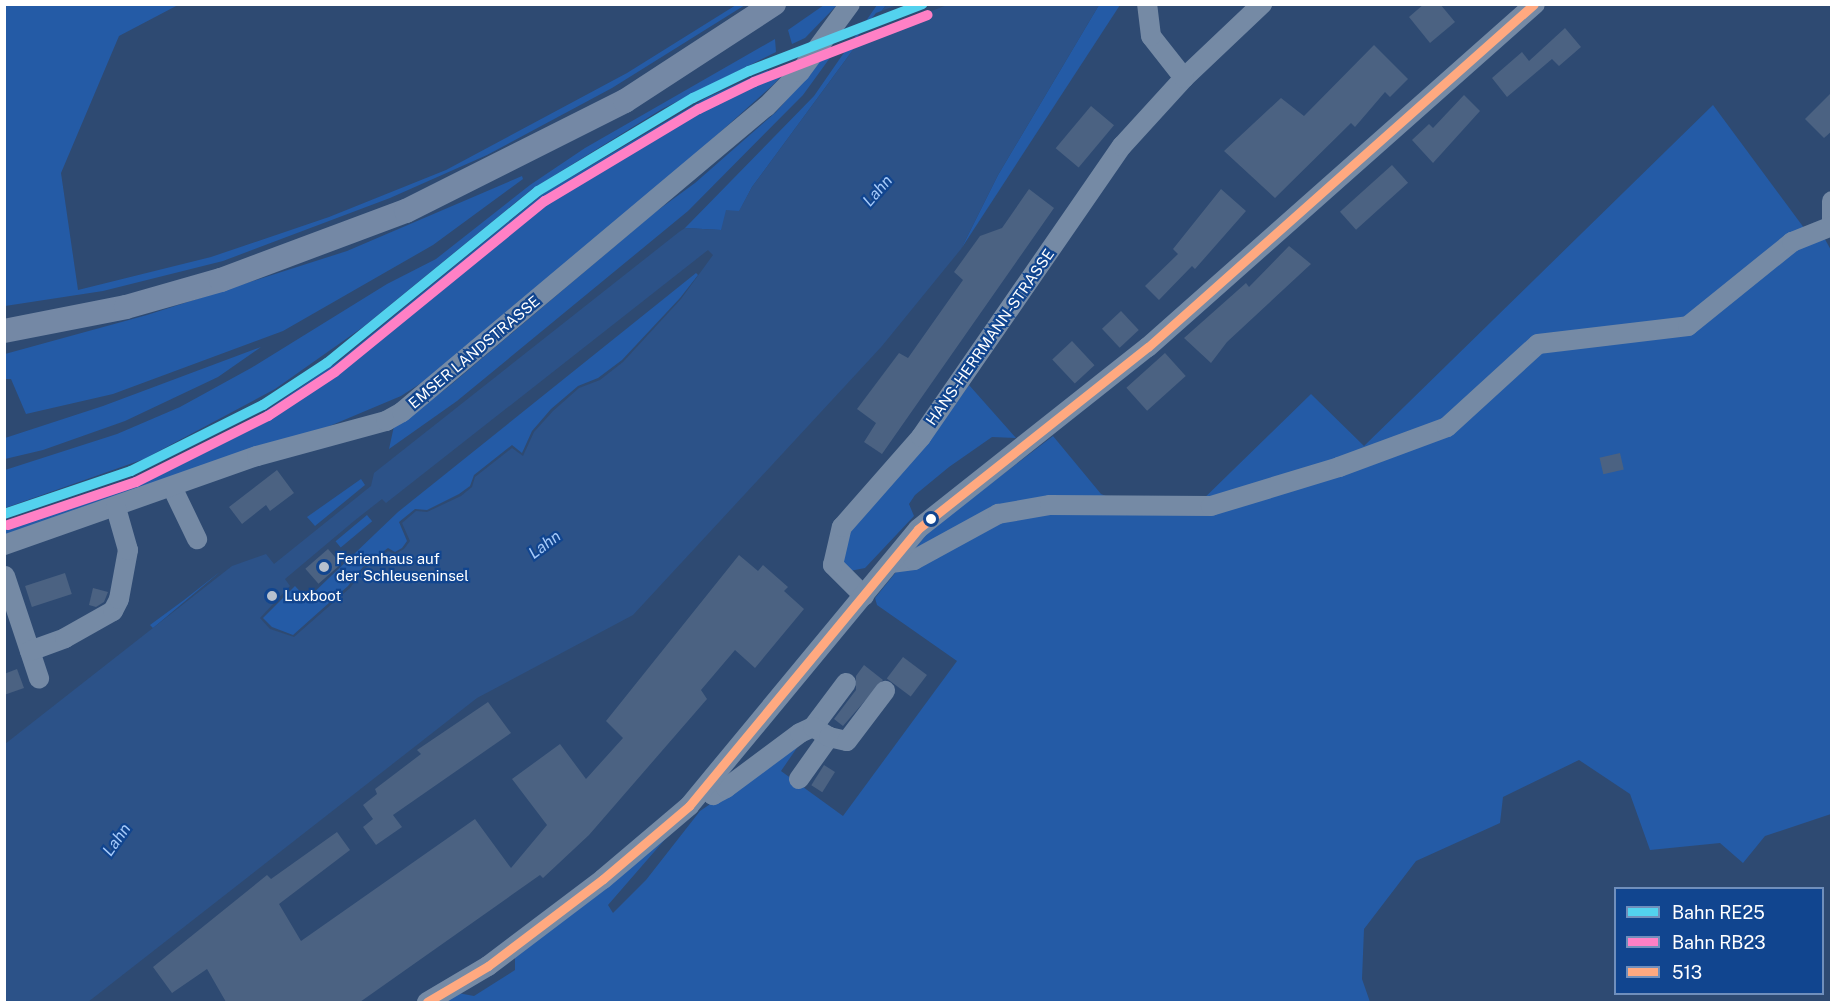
<!DOCTYPE html>
<style>
body{margin:0}
#map{position:relative;width:1836px;height:1007px;overflow:hidden;background:#2e4a72;font-family:"Public Sans",sans-serif}
div>[style]{position:absolute}
.green>*{inset:0;background:#245ba6;transform-origin:0 0}
.water>*{inset:0;background:#2c5288}
.pier>*{inset:0;background:#2e4a72}
.building>*{inset:0;background:#4b6282;transform-origin:0 0}
.minor>*{height:20px;margin:-10px;padding:0 10px;transform-origin:10px;border-radius:10px;background:#758aa5}
.major>*{height:24px;margin:-12px;padding:0 12px;transform-origin:12px;border-radius:12px;background:#7488a5}
.bus-1>*{height:9px;margin:-4.5px;padding:0 4.5px;transform-origin:4.5px;border-radius:4.5px;background:#ffa980}
.rail-1>*{height:10px;margin:-5px;padding:0 5px;transform-origin:5px;border-radius:5px;background:#53d2ee}
.rail-2>*{height:10px;margin:-5px;padding:0 5px;transform-origin:5px;border-radius:5px;background:#ff80c5}
.dots>*{width:16px;height:16px;translate:-50% -50%;box-sizing:border-box;border:3px solid #11458f;border-radius:50%}
span{translate:-50% -50%;white-space:nowrap;text-align:center;line-height:1.15;-webkit-text-stroke:4.5px #11458f;paint-order:stroke}
.street-label{font-size:15px;color:#fff}
.poi-label{font-size:15px;color:#fff}
.left{translate:0 -50%;text-align:left}
.water-label{font-size:16px;color:#a6cafa;font-style:italic}
.frame{position:absolute;inset:0;border:6px solid #fff;pointer-events:none}
.legend{position:absolute;left:1614px;top:887px;width:210px;height:108px;box-sizing:border-box;background:#11458f;border:2px solid #708fbc;margin:0;padding:8px 10px;list-style:none;font-size:18px;color:#fff}
.legend li{display:flex;align-items:center;gap:12px;height:30px}
.legend b{width:30px;border:2px solid #708fbc}
</style>
<div id="map">
<div class="green">
<i style="clip-path:polygon(5px 4px,178px 5px,119px 36px,61px 173px,78px 290px,211px 257px,329px 217px,446px 170px,627px 73px,736px 5px,745px 5px,612px 88px,487px 155px,390px 198px,223px 261px,103px 291px,5px 306px)"></i>
<i style="clip-path:polygon(838px 4px,805px 38px,792px 44px,788px 30px,824px 5px)"></i>
<i style="clip-path:polygon(877px 5px,886px 5px,752px 187px,739px 212px,721px 230px,685px 228px,814px 96px)"></i>
<i style="clip-path:polygon(1099px 5px,1120px 5px,961px 249px,998px 175px)"></i>
<i style="clip-path:polygon(775px 39px,776px 52px,662px 109px,532px 189px,363px 327px,275px 389px,144px 459px,5px 508px,5px 470px,117px 434px,180px 407px,251px 368px,387px 284px,436px 259px,530px 185px,585px 148px)"></i>
<i style="clip-path:polygon(832px 55px,803px 95px,688px 211px,457px 401px,389px 449px,394px 426px,447px 388px,654px 213px,695px 183px,776px 112px,823px 58px)"></i>
<i style="clip-path:polygon(783px 69px,785px 72px,774px 84px,699px 151px,429px 378px,401px 396px,313px 433px,5px 535px,5px 523px,126px 481px,239px 429px,339px 361px,544px 193px,706px 98px,768px 70px,769px 75px)"></i>
<i style="clip-path:polygon(1713px 105px,1810px 236px,1821px 232px,1832px 252px,1831px 814px,1765px 836px,1743px 863px,1720px 843px,1650px 850px,1630px 794px,1579px 760px,1503px 797px,1500px 823px,1416px 861px,1364px 929px,1362px 979px,1370px 1002px,442px 1002px,458px 993px,474px 996px,515px 970px,515px 957px,674px 829px,608px 905px,613px 913px,646px 880px,700px 811px,801px 742px,781px 771px,843px 816px,957px 661px,877px 605px,875px 598px,930px 530px,1053px 436px,1101px 494px,1145px 512px,1193px 509px,1311px 394px,1364px 446px)"></i>
<i style="clip-path:polygon(522px 176px,523px 179px,433px 245px,283px 331px,113px 394px,26px 414px,11px 379px,5px 379px,5px 354px,147px 315px,347px 251px)"></i>
<i style="clip-path:polygon(696px 273px,698px 275px,680px 298px,622px 360px,598px 378px,578px 386px,551px 409px,532px 431px,522px 453px,512px 445px,474px 475px,470px 486px,459px 494px,427px 510px,415px 509px,399px 522px,407px 541px,402px 548px,395px 552px,388px 548px,363px 567px,348px 586px,293px 635px,272px 627px,263px 618px,295px 586px,307px 599px,398px 512px)"></i>
<i style="clip-path:polygon(261px 347px,218px 377px,125px 421px,43px 450px,5px 459px,5px 438px,103px 406px)"></i>
<i style="clip-path:polygon(969px 385px,1016px 438px,992px 437px,949px 467px,915px 495px,909px 504px,914px 516px,865px 568px,850px 571px,841px 563px,845px 541px,856px 522px,929px 441px)"></i>
<i style="clip-path:polygon(361px 479px,365px 485px,315px 526px,307px 517px)"></i>
<i style="left:367px;top:515px;width:8px;height:41px;rotate:50deg"></i>
<i style="clip-path:polygon(221px 571px,153px 628px,150px 625px,184px 600px)"></i>
</div>
<div class="water">
<i style="clip-path:polygon(evenodd,886px 5px,1099px 5px,998px 175px,961px 249px,882px 346px,633px 615px,477px 698px,88px 1002px,5px 1002px,5px 744px,232px 566px,266px 554px,274px 564px,371px 486px,374px 473px,679px 232px,685px 228px,721px 230px,726px 210px,739px 211px,752px 187px,886px 5px,708px 250px,713px 255px,681px 299px,623px 362px,600px 380px,579px 388px,553px 411px,534px 432px,523px 456px,512px 448px,475px 477px,472px 487px,461px 496px,427px 512px,416px 511px,402px 523px,410px 541px,404px 549px,395px 554px,388px 551px,364px 569px,350px 588px,294px 637px,270px 629px,260px 618px,290px 586px,285px 579px,354px 521px,382px 499px,386px 503px,708px 250px)"></i>
</div>
<div class="pier">
<i style="clip-path:polygon(897px 5px,947px 5px,854px 41px,876px 13px)"></i>
</div>
<div class="building">
<i style="clip-path:polygon(1424px 4px,1440px 4px,1455px 22px,1430px 43px,1409px 17px)"></i>
<i style="clip-path:polygon(1565px 28px,1581px 47px,1559px 66px,1552px 59px,1507px 97px,1492px 78px,1522px 52px,1529px 61px)"></i>
<i style="clip-path:polygon(1374px 45px,1408px 79px,1390px 97px,1385px 92px,1355px 127px,1351px 123px,1275px 198px,1224px 151px,1281px 98px,1304px 116px)"></i>
<i style="clip-path:polygon(1832px 92px,1832px 131px,1824px 138px,1805px 119px)"></i>
<i style="clip-path:polygon(1464px 95px,1480px 111px,1433px 163px,1412px 140px,1429px 124px,1433px 128px)"></i>
<i style="left:1091px;top:106px;width:30px;height:55px;rotate:40deg"></i>
<i style="left:1392px;top:165px;width:24px;height:70px;rotate:48deg"></i>
<i style="clip-path:polygon(1029px 189px,1054px 208px,882px 454px,864px 442px,876px 423px,857px 409px,899px 353px,908px 358px,963px 280px,954px 272px,980px 236px,1002px 228px)"></i>
<i style="clip-path:polygon(1221px 189px,1246px 211px,1195px 269px,1192px 266px,1159px 300px,1145px 286px,1178px 254px,1173px 249px)"></i>
<i style="clip-path:polygon(1289px 246px,1311px 264px,1227px 342px,1211px 363px,1184px 338px,1246px 283px,1249px 287px)"></i>
<i style="left:1121px;top:311px;width:26px;height:26px;rotate:47deg"></i>
<i style="left:1072px;top:341px;width:33px;height:27px;rotate:47deg"></i>
<i style="left:1165px;top:353px;width:31px;height:52px;rotate:48deg"></i>
<i style="left:1620px;top:453px;width:17px;height:21px;rotate:77deg"></i>
<i style="clip-path:polygon(277px 470px,294px 493px,270px 511px,266px 505px,242px 524px,229px 507px)"></i>
<i style="left:328px;top:549px;width:20px;height:30px;rotate:49deg"></i>
<i style="clip-path:polygon(739px 555px,758px 571px,763px 565px,788px 587px,784px 591px,804px 609px,755px 668px,735px 650px,701px 690px,707px 699px,589px 835px,543px 878px,540px 875px,360px 1002px,226px 1002px,207px 969px,172px 993px,153px 967px,267px 875px,271px 879px,337px 832px,350px 850px,279px 904px,301px 941px,475px 819px,511px 868px,547px 825px,512px 779px,560px 744px,586px 779px,623px 738px,606px 721px)"></i>
<i style="left:65px;top:573px;width:22px;height:42px;rotate:72deg"></i>
<i style="clip-path:polygon(93px 588px,108px 592px,104px 602px,96px 607px,89px 605px)"></i>
<i style="left:903px;top:657px;width:30px;height:27px;rotate:37deg"></i>
<i style="clip-path:polygon(864px 665px,883px 680px,843px 726px,834px 719px,856px 690px,856px 676px)"></i>
<i style="clip-path:polygon(17px 669px,24px 688px,4px 695px,4px 674px)"></i>
<i style="clip-path:polygon(488px 702px,511px 733px,393px 815px,402px 827px,376px 845px,363px 827px,373px 819px,363px 805px,377px 794px,375px 789px,421px 754px,417px 750px)"></i>
<i style="left:824px;top:765px;width:13px;height:24px;rotate:32deg"></i>
</div>
<div class="minor">
<i style="left:1184px;top:78px;width:108px;rotate:-43.5deg"></i>
<i style="left:1832px;top:201px;width:22px;rotate:90deg"></i>
<i style="left:172px;top:487px;width:58px;rotate:64.3deg"></i>
<i style="left:4px;top:545px;width:268px;rotate:-19.4deg"></i>
<i style="left:257px;top:456px;width:134px;rotate:-15.2deg"></i>
<i style="left:386px;top:421px;width:18px;rotate:-29deg"></i>
<i style="left:402px;top:412px;width:475px;rotate:-40deg"></i>
<i style="left:766px;top:107px;width:49px;rotate:-45.8deg"></i>
<i style="left:800px;top:72px;width:84px;rotate:-53.7deg"></i>
<i style="left:891px;top:563px;width:23px;rotate:-7deg"></i>
<i style="left:914px;top:560px;width:96px;rotate:-28.7deg"></i>
<i style="left:998px;top:514px;width:53px;rotate:-9.8deg"></i>
<i style="left:1050px;top:505px;width:161px;rotate:0.4deg"></i>
<i style="left:1211px;top:506px;width:134px;rotate:-16.9deg"></i>
<i style="left:1339px;top:467px;width:115px;rotate:-20.3deg"></i>
<i style="left:1447px;top:427px;width:123px;rotate:-42.4deg"></i>
<i style="left:1538px;top:344px;width:151px;rotate:-6.8deg"></i>
<i style="left:1688px;top:326px;width:134px;rotate:-38.9deg"></i>
<i style="left:1792px;top:242px;width:43px;rotate:-21.8deg"></i>
<i style="left:5px;top:576px;width:108px;rotate:71.6deg"></i>
<i style="left:864px;top:596px;width:44px;rotate:-135deg"></i>
<i style="left:833px;top:565px;width:39px;rotate:-77deg"></i>
<i style="left:842px;top:527px;width:120px;rotate:-48.7deg"></i>
<i style="left:921px;top:437px;width:354px;rotate:-55.4deg"></i>
<i style="left:1122px;top:146px;width:92px;rotate:-47.6deg"></i>
<i style="left:1184px;top:78px;width:53px;rotate:-128.2deg"></i>
<i style="left:1151px;top:36px;width:32px;rotate:-97deg"></i>
<i style="left:30px;top:651px;width:37px;rotate:-20deg"></i>
<i style="left:65px;top:638px;width:55px;rotate:-29.4deg"></i>
<i style="left:113px;top:611px;width:13px;rotate:-63deg"></i>
<i style="left:119px;top:599px;width:50px;rotate:-79.6deg"></i>
<i style="left:128px;top:550px;width:44px;rotate:-105.9deg"></i>
<i style="left:813px;top:727px;width:55px;rotate:-53.1deg"></i>
<i style="left:799px;top:779px;width:52px;rotate:-54.5deg"></i>
<i style="left:705px;top:788px;width:11px;rotate:41deg"></i>
<i style="left:713px;top:795px;width:15px;rotate:-28deg"></i>
<i style="left:726px;top:788px;width:92px;rotate:-36.6deg"></i>
<i style="left:800px;top:733px;width:14px;rotate:-25deg"></i>
<i style="left:813px;top:727px;width:19px;rotate:32deg"></i>
<i style="left:829px;top:737px;width:18px;rotate:13deg"></i>
<i style="left:847px;top:741px;width:63px;rotate:-52.8deg"></i>
<i style="left:427px;top:1002px;width:71px;rotate:-30.5deg"></i>
<i style="left:488px;top:966px;width:144px;rotate:-37.1deg"></i>
<i style="left:603px;top:879px;width:113px;rotate:-40.3deg"></i>
<i style="left:689px;top:806px;width:359px;rotate:-50.4deg"></i>
<i style="left:918px;top:529px;width:293px;rotate:-38.4deg"></i>
<i style="left:1148px;top:347px;width:517px;rotate:-41.55deg"></i>
</div>
<div class="major">
<i style="left:4px;top:331px;width:124px;rotate:-11.1deg"></i>
<i style="left:126px;top:307px;width:99px;rotate:-15.9deg"></i>
<i style="left:221px;top:280px;width:197px;rotate:-20.5deg"></i>
<i style="left:406px;top:211px;width:245px;rotate:-26.7deg"></i>
<i style="left:625px;top:101px;width:178px;rotate:-33.1deg"></i>
</div>
<div class="bus-1">
<i style="left:427px;top:1002px;width:71px;rotate:-30.5deg"></i>
<i style="left:488px;top:966px;width:144px;rotate:-37.1deg"></i>
<i style="left:603px;top:879px;width:113px;rotate:-40.3deg"></i>
<i style="left:689px;top:806px;width:359px;rotate:-50.4deg"></i>
<i style="left:918px;top:529px;width:293px;rotate:-38.4deg"></i>
<i style="left:1148px;top:347px;width:516px;rotate:-41.62deg"></i>
</div>
<div class="rail-1">
<i style="left:4px;top:514px;width:134px;rotate:-18.7deg"></i>
<i style="left:131px;top:471px;width:148px;rotate:-26.6deg"></i>
<i style="left:263px;top:405px;width:77px;rotate:-33.3deg"></i>
<i style="left:327px;top:363px;width:272px;rotate:-39.2deg"></i>
<i style="left:538px;top:191px;width:181px;rotate:-31deg"></i>
<i style="left:693px;top:98px;width:62px;rotate:-25.7deg"></i>
<i style="left:749px;top:71px;width:186px;rotate:-21.1deg"></i>
</div>
<div class="rail-2">
<i style="left:8px;top:525px;width:135px;rotate:-18.6deg"></i>
<i style="left:136px;top:482px;width:148px;rotate:-26.6deg"></i>
<i style="left:268px;top:416px;width:80px;rotate:-33.3deg"></i>
<i style="left:335px;top:372px;width:271px;rotate:-39.2deg"></i>
<i style="left:545px;top:201px;width:179px;rotate:-30.9deg"></i>
<i style="left:699px;top:109px;width:61px;rotate:-26.1deg"></i>
<i style="left:754px;top:82px;width:186px;rotate:-21.1deg"></i>
</div>
<div class="dots">
<i style="left:931px;top:519px;background:#fff"></i>
<i style="left:324px;top:567px;background:#b6c0ce"></i>
<i style="left:272px;top:596px;background:#b6c0ce"></i>
</div>
<div class="street-label">
<span style="left:990px;top:337px;rotate:-55deg">HANS-HERRMANN-STRASSE</span>
<span style="left:474px;top:352px;rotate:-40deg">EMSER LANDSTRASSE</span>
</div>
<div class="poi-label">
<span class="left" style="left:336px;top:567px">Ferienhaus auf<br>der Schleuseninsel</span>
<span class="left" style="left:284px;top:596px">Luxboot</span>
</div>
<div class="water-label">
<span style="left:878px;top:191px;rotate:-49deg">Lahn</span>
<span style="left:545px;top:545px;rotate:-37deg">Lahn</span>
<span style="left:117px;top:840px;rotate:-55deg">Lahn</span>
</div>
<div class="frame"></div>
<ul class="legend">
<li><b style="height:8px;background:#53d2ee"></b>Bahn RE25</li>
<li><b style="height:8px;background:#ff80c5"></b>Bahn RB23</li>
<li><b style="height:8px;background:#ffa980"></b>513</li>
</ul>
</div>
